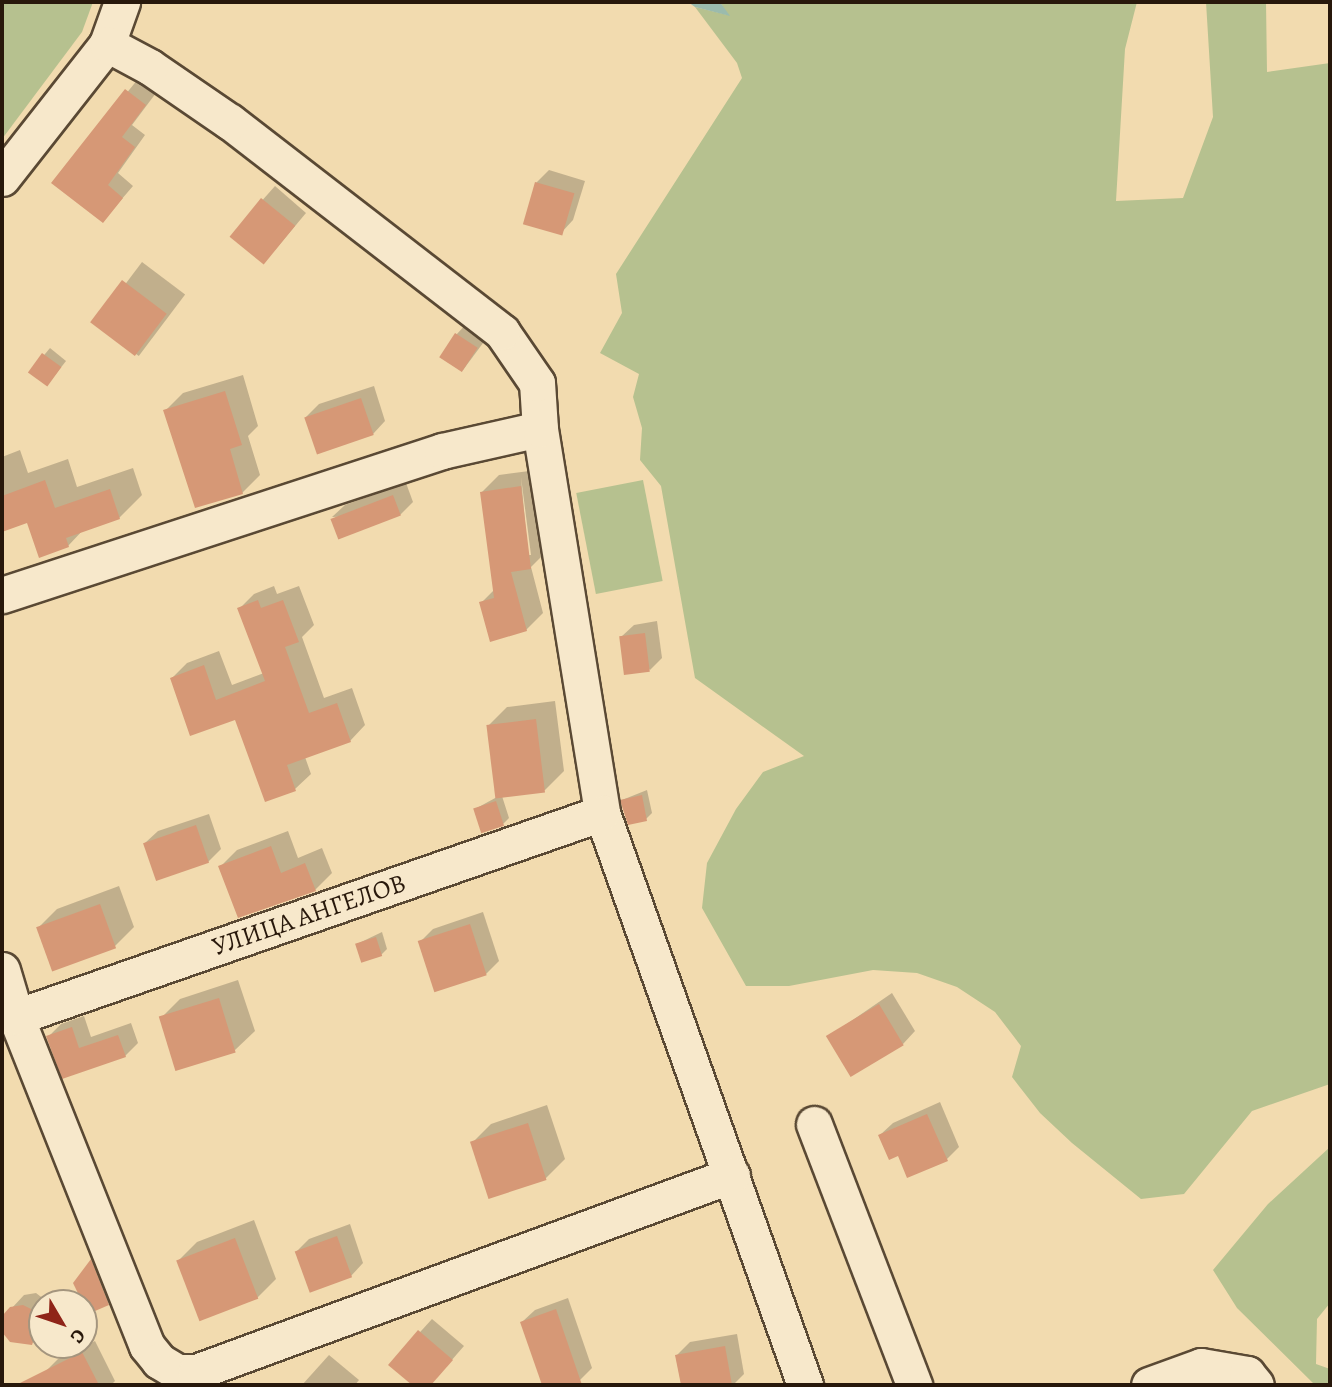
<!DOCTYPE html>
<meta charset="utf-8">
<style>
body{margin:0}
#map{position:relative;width:1332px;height:1387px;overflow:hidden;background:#f2dbaf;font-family:Alegreya,serif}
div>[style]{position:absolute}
.green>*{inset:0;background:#b6c18f;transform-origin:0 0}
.water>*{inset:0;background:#9bbbad}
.shadow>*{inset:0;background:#0003;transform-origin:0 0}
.building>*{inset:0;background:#d69876;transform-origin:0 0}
.roads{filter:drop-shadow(2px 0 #5a4934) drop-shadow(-2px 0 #5a4934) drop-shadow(0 2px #5a4934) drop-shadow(0 -2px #5a4934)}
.minor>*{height:35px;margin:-17.5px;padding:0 17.5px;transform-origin:17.5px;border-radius:17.5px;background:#f7e8cb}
span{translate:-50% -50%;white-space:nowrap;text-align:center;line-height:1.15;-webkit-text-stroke:5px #f7e8cb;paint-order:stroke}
.street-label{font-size:26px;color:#28180b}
.frame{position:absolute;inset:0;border:4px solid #28180b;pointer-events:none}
.north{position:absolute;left:28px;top:1289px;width:70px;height:70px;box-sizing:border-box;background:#f7e8cb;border:2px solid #a4957e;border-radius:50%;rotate:129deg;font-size:19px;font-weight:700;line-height:28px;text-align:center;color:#28180b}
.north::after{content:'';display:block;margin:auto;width:24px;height:32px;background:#8f2418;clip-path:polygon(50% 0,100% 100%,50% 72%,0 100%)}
</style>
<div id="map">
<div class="green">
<i style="clip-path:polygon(2px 2px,93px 2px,82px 32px,2px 139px)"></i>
<i style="clip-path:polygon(720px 2px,1137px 2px,1125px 49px,1116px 201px,1183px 198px,1213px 117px,1206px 2px,1266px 2px,1267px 72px,1330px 63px,1330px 1084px,1252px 1111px,1184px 1194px,1141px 1199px,1072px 1143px,1040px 1113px,1012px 1077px,1021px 1046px,995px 1012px,957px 987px,917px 973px,873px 970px,789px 986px,746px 986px,702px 908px,707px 863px,736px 809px,763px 772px,804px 756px,695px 678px,661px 486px,640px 460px,642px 428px,633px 397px,639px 374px,600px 353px,622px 313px,616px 274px,742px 78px,737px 63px,695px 7px,728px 15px)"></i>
<i style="left:643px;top:480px;width:103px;height:68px;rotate:79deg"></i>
<i style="clip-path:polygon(1330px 1147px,1330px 1303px,1317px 1319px,1316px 1364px,1330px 1369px,1330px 1385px,1315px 1385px,1237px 1308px,1213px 1270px,1268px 1204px)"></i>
</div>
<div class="water">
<i style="clip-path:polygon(688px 2px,720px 2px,730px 16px,695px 7px)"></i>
</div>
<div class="shadow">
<i style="clip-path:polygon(138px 79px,156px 93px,132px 125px,145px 135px,118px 173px,133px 186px,103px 221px,54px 183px)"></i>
<i style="clip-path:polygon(549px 170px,585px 181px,573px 220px,561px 233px,536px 183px)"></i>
<i style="clip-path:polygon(275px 186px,306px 213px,275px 250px,231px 236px)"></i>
<i style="left:142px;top:262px;width:54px;height:77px;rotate:37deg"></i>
<i style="clip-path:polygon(468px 322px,489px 335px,463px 370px,456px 335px)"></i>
<i style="clip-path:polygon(50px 348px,66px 361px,52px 379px,30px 372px)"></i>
<i style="clip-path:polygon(243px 375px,258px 426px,248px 436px,260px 475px,242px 493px,165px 411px,183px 393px)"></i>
<i style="clip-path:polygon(374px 386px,385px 421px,373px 434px,306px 417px,319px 404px)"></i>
<i style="clip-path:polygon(20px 450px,28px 473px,68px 459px,77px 487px,133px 468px,142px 495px,119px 518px,84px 529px,68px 546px,28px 521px,2px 530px,2px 457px)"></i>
<i style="clip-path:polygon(evenodd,537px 470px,548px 550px,531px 567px,543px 613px,526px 630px,481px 603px,494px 590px,482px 492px,499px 475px,537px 470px,521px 477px,531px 555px,528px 555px,521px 477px)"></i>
<i style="clip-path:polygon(406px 483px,413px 502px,400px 515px,332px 517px,345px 505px)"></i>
<i style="clip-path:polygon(274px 586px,277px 594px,299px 586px,314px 625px,302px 637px,324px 698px,352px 688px,365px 725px,350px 741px,305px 757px,311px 774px,295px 789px,266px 800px,236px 718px,172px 678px,187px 663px,219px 651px,232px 685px,264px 673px,239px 609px,254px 594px)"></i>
<i style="clip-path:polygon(657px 621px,662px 658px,650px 670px,621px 637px,634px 625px)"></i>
<i style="clip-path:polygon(555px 701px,564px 771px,545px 790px,502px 796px,509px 818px,503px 824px,475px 809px,497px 797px,488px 726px,507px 707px)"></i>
<i style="clip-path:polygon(647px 790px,652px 813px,646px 819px,622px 800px)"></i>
<i style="clip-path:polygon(209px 814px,221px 849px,208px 862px,145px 843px,158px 831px)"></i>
<i style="clip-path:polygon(288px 831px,298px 858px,322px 848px,332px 873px,315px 890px,220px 867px,237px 850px)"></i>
<i style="clip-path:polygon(119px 886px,134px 927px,115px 946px,38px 928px,57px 909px)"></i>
<i style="clip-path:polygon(483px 912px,499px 961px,486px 974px,420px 942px,433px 929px)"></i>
<i style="clip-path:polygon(382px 932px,387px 949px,381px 955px,357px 944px)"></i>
<i style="clip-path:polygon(238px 980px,255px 1031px,235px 1050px,161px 1018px,180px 999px)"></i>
<i style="clip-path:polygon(892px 993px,915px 1031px,903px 1044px,828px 1037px)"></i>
<i style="clip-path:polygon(84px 1016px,91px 1037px,131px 1023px,138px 1043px,125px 1056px,63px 1077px,48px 1037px,61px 1024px)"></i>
<i style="clip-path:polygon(940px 1102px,959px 1147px,947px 1159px,899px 1154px,880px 1135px,893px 1123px)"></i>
<i style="clip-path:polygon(547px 1105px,565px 1159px,546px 1178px,489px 1196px,472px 1143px,491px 1124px)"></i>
<i style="clip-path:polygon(254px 1220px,276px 1279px,257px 1298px,178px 1261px,197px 1242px)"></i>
<i style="clip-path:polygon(350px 1224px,363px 1263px,351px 1276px,297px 1251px,309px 1239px)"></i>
<i style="clip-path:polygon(104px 1249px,121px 1291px,108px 1303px,76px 1283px)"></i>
<i style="clip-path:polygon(36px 1293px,49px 1303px,42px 1303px,42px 1333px,32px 1343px,11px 1309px,24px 1295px)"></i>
<i style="clip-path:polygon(568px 1298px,592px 1368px,580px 1380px,544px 1385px,522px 1322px,535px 1310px)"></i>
<i style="clip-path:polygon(432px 1319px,464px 1346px,430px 1385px,414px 1385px,390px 1365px)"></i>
<i style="clip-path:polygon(737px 1334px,744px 1374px,733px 1385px,683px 1385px,677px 1355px,690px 1342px)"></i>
<i style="clip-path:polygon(95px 1341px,115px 1381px,111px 1385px,52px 1385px,45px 1372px,58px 1359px)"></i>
<i style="clip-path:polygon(329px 1355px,359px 1380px,355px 1385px,302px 1385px)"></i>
</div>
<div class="building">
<i style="clip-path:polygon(125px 89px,146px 105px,122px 137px,135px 147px,108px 185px,123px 198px,103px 223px,51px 183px)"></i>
<i style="left:535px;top:182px;width:41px;height:44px;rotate:16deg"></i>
<i style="left:261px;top:198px;width:44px;height:50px;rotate:39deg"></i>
<i style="left:122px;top:280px;width:56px;height:53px;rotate:37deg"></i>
<i style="left:455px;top:333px;width:27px;height:29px;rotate:33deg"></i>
<i style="left:42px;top:353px;width:24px;height:24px;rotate:36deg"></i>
<i style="clip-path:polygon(225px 391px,242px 445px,230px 449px,243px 494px,195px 508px,163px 410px)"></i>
<i style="left:361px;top:398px;width:39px;height:60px;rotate:71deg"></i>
<i style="clip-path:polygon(45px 480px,55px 508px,110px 489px,120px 519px,66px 538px,69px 547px,39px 558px,27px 523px,2px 532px,2px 496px)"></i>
<i style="clip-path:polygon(521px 486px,531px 569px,511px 572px,527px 631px,490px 642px,479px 602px,494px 598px,480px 492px)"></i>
<i style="left:393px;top:495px;width:22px;height:67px;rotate:69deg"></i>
<i style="clip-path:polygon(258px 600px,261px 608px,283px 600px,299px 642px,285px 647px,309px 713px,337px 703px,351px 742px,287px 765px,296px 791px,265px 802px,235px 720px,190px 736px,170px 678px,204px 665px,216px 700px,265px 681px,237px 608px)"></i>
<i style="left:645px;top:633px;width:39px;height:26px;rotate:83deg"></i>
<i style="left:536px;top:719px;width:74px;height:50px;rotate:83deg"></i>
<i style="clip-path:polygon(642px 795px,647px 821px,628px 825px,620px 800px)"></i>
<i style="left:496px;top:801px;width:26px;height:24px;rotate:72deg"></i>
<i style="left:196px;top:825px;width:40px;height:56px;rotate:71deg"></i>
<i style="clip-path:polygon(271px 846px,281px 873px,305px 863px,316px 891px,238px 918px,218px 866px)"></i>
<i style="left:100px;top:904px;width:47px;height:68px;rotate:70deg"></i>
<i style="left:470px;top:924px;width:54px;height:55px;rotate:72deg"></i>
<i style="left:376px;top:937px;width:20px;height:22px;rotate:72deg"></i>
<i style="left:219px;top:998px;width:57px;height:63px;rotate:73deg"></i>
<i style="left:879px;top:1004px;width:48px;height:62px;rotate:59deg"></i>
<i style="clip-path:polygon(72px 1027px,79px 1048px,118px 1035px,126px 1057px,62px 1079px,46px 1036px)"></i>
<i style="clip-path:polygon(927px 1114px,948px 1161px,907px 1178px,898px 1156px,889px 1160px,878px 1135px)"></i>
<i style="left:528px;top:1123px;width:60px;height:61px;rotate:72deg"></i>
<i style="left:337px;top:1236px;width:44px;height:45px;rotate:70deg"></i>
<i style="left:235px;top:1238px;width:65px;height:63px;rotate:69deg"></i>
<i style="clip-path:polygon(91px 1259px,109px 1305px,88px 1314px,73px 1283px)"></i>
<i style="clip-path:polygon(23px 1305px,35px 1311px,39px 1324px,32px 1345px,10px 1342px,2px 1332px,2px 1316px,10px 1307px)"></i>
<i style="clip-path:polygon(556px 1309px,582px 1385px,542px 1385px,520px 1322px)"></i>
<i style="clip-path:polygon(418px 1330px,453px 1360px,431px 1385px,412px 1385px,388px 1365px)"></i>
<i style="clip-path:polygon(725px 1346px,732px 1385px,681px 1385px,675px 1355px)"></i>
<i style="clip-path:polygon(82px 1352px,99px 1385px,16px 1385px)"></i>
</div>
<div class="roads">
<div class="minor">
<i style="left:2px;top:178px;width:170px;rotate:-51.9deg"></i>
<i style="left:107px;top:44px;width:45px;rotate:-70.3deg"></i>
<i style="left:540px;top:429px;width:389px;rotate:80.8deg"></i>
<i style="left:602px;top:813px;width:607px;rotate:70.46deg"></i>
<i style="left:2px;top:595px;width:463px;rotate:-18.1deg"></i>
<i style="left:442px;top:451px;width:100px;rotate:-12.7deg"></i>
<i style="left:540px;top:429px;width:46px;rotate:-93.7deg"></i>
<i style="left:537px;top:383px;width:62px;rotate:-124.5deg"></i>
<i style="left:502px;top:332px;width:344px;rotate:-142.3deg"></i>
<i style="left:230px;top:122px;width:97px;rotate:-145.5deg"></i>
<i style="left:150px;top:67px;width:49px;rotate:-151.9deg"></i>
<i style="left:2px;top:970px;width:49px;rotate:73.4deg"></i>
<i style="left:16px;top:1017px;width:354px;rotate:68.3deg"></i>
<i style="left:147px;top:1346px;width:19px;rotate:51deg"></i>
<i style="left:159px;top:1361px;width:21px;rotate:31deg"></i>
<i style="left:177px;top:1372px;width:19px"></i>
<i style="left:196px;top:1372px;width:571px;rotate:-20.18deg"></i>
<i style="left:16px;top:1017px;width:620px;rotate:-19.19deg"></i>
<i style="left:814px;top:1124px;width:280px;rotate:69deg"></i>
<i style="left:1149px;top:1385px;width:55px;rotate:-20.1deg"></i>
<i style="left:1201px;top:1366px;width:47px;rotate:9.9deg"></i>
<i style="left:1247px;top:1374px;width:14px;rotate:51deg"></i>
</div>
</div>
<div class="street-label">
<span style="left:309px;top:915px;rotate:-19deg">УЛИЦА АНГЕЛОВ</span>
</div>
<div class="frame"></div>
<div class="north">С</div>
</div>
